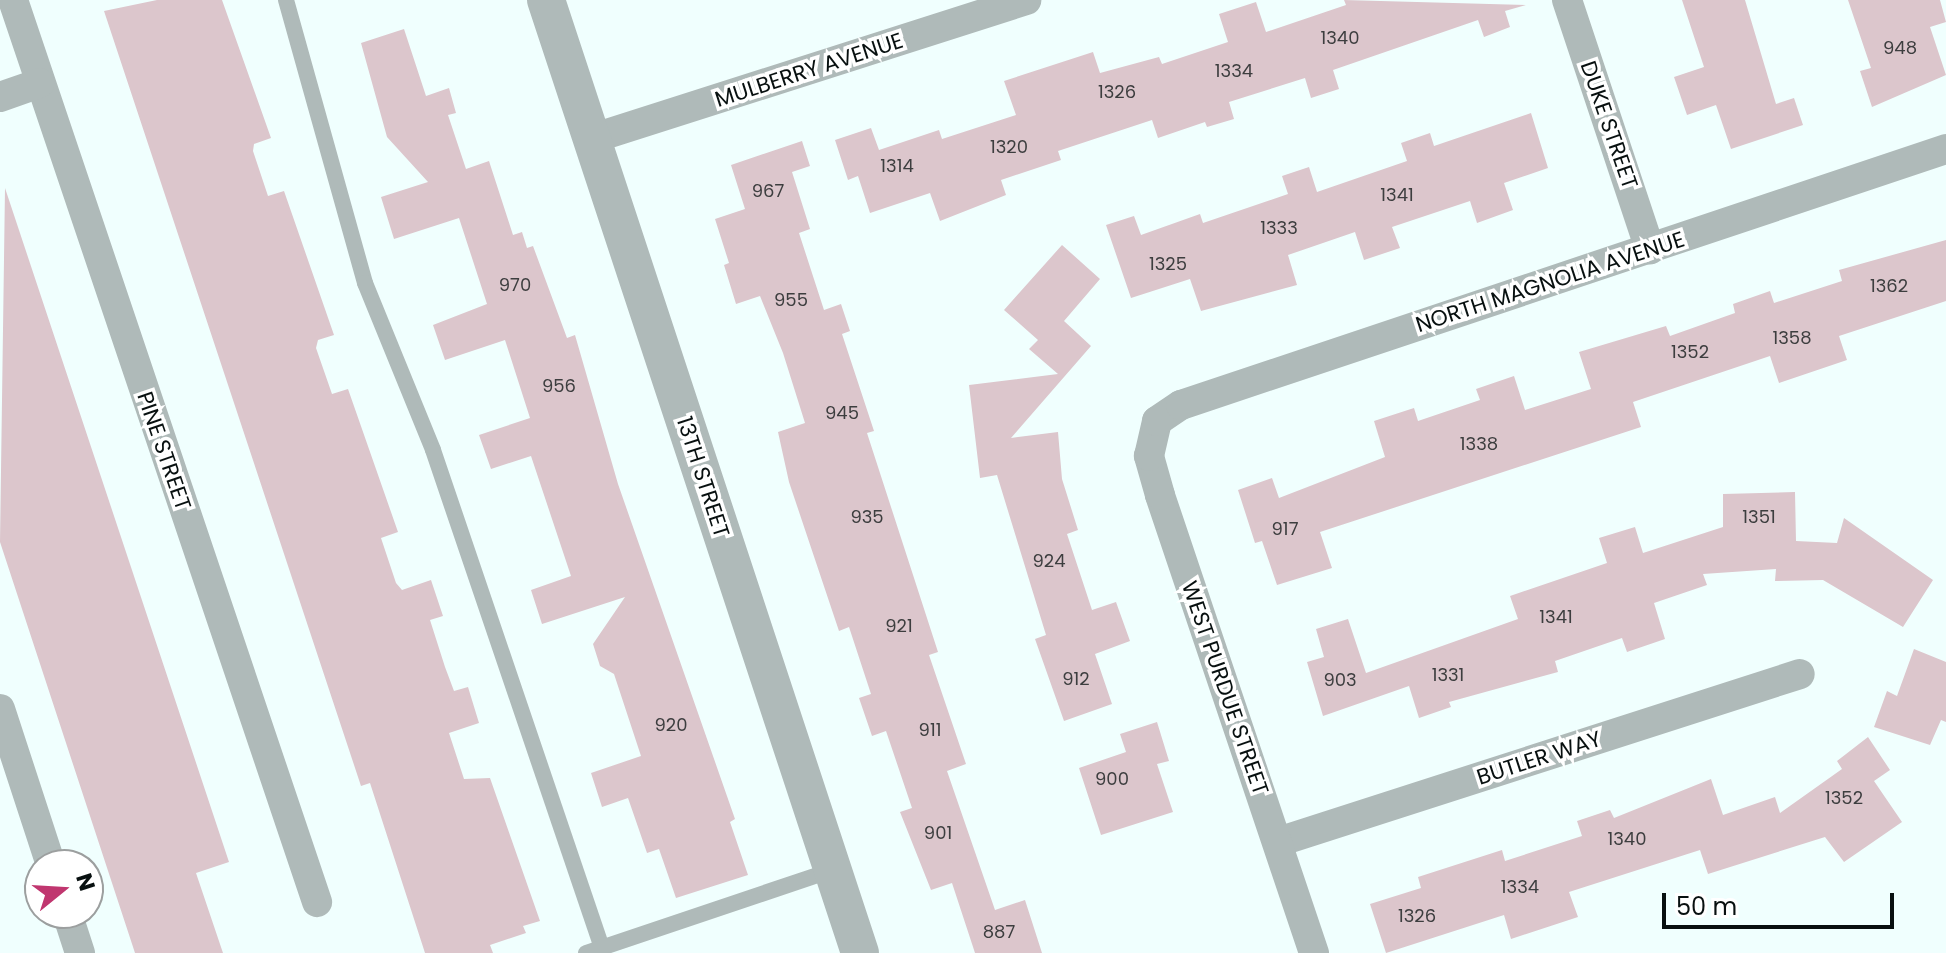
<!DOCTYPE html>
<style>
body{margin:0}
#map{position:relative;width:1946px;height:953px;overflow:hidden;background:#f0fffe;font-family:Poppins,sans-serif}
div>[style]{position:absolute}
.building>*{inset:0;background:#dcc6cc}
.service>*{height:16px;margin:-8px;padding:0 8px;transform-origin:8px;border-radius:8px;background:#afbab9}
.minor>*{height:30px;margin:-15px;padding:0 15px;transform-origin:15px;border-radius:15px;background:#afbab9}
.tertiary>*{height:38px;margin:-19px;padding:0 19px;transform-origin:19px;border-radius:19px;background:#afbab9}
span{translate:-50% -50%;white-space:nowrap;text-align:center;line-height:1.15;-webkit-text-stroke:7px #fff;paint-order:stroke}
.number-label{font-size:18px;color:#3d3e3f}
.number-label span{-webkit-text-stroke-width:0}
.street-label{font-size:22px;color:#081010}
.north{position:absolute;left:24px;top:849px;width:80px;height:80px;box-sizing:border-box;background:#fff;border:2px solid #9c9f9f;border-radius:50%;rotate:72deg;font-size:22px;font-weight:700;line-height:32px;text-align:center;color:#081010}
.north::after{content:'';display:block;margin:auto;width:28px;height:36px;background:#c0366f;clip-path:polygon(50% 0,100% 100%,50% 72%,0 100%)}
.scale{position:absolute;left:1662px;top:893px;width:232px;height:36px;box-sizing:border-box;border:4px solid #081010;border-top:0;padding-left:10px;font-size:24px;line-height:28px;white-space:nowrap;color:#081010;-webkit-text-stroke:6px #fff;paint-order:stroke}
</style>
<div id="map">
<div class="building">
<i style="clip-path:polygon(157px 0,222px 0,271px 138px,254px 144px,253px 151px,268px 196px,284px 191px,334px 335px,318px 340px,316px 348px,332px 394px,348px 389px,398px 532px,381px 538px,396px 583px,402px 590px,431px 580px,443px 616px,430px 620px,445px 667px,454px 691px,468px 687px,479px 723px,449px 733px,464px 779px,490px 778px,540px 921px,523px 926px,526px 933px,490px 945px,493px 953px,425px 953px,370px 783px,361px 786px,104px 11px)"></i>
<i style="clip-path:polygon(1344px 0,1526px 5px,1505px 11px,1510px 27px,1484px 37px,1478px 20px,1333px 70px,1339px 89px,1311px 98px,1305px 78px,1229px 102px,1234px 119px,1207px 127px,1205px 122px,1158px 138px,1152px 120px,1058px 151px,1061px 160px,1001px 180px,1006px 195px,940px 221px,930px 193px,870px 213px,858px 176px,848px 180px,835px 140px,871px 128px,879px 150px,939px 130px,942px 139px,1016px 115px,1004px 81px,1093px 52px,1100px 73px,1159px 57px,1162px 64px,1228px 42px,1219px 14px,1256px 2px,1266px 32px,1346px 5px)"></i>
<i style="clip-path:polygon(1682px 0,1745px 0,1776px 104px,1794px 98px,1803px 125px,1731px 149px,1716px 105px,1687px 115px,1674px 77px,1704px 67px)"></i>
<i style="clip-path:polygon(1848px 0,1940px 0,1946px 22px,1930px 27px,1946px 75px,1872px 107px,1860px 71px,1871px 68px)"></i>
<i style="clip-path:polygon(404px 29px,426px 96px,449px 88px,456px 113px,448px 115px,466px 169px,489px 161px,513px 235px,522px 232px,527px 248px,533px 246px,567px 338px,575px 335px,618px 484px,735px 819px,730px 822px,748px 875px,676px 898px,659px 849px,647px 853px,628px 798px,602px 807px,591px 773px,641px 756px,614px 674px,600px 666px,593px 644px,625px 597px,542px 624px,531px 590px,571px 576px,531px 456px,491px 469px,479px 435px,530px 418px,505px 340px,445px 360px,433px 325px,487px 304px,459px 218px,394px 239px,381px 197px,428px 182px,387px 137px,361px 43px)"></i>
<i style="clip-path:polygon(1531px 113px,1548px 168px,1504px 183px,1513px 210px,1477px 223px,1470px 201px,1392px 227px,1400px 248px,1364px 260px,1355px 232px,1288px 255px,1297px 285px,1201px 311px,1190px 279px,1131px 298px,1106px 225px,1134px 216px,1141px 235px,1200px 214px,1203px 223px,1288px 194px,1282px 176px,1309px 167px,1317px 192px,1407px 161px,1401px 143px,1430px 133px,1434px 146px)"></i>
<i style="clip-path:polygon(802px 141px,810px 166px,792px 172px,810px 229px,799px 233px,824px 310px,841px 304px,850px 331px,842px 334px,874px 431px,867px 433px,938px 652px,929px 655px,966px 764px,947px 771px,995px 910px,1025px 900px,1042px 953px,975px 953px,952px 883px,931px 890px,900px 812px,912px 808px,886px 731px,872px 736px,859px 698px,871px 694px,849px 627px,839px 631px,789px 482px,778px 432px,805px 423px,783px 353px,760px 296px,736px 304px,724px 265px,729px 263px,715px 219px,745px 209px,731px 165px)"></i>
<i style="clip-path:polygon(5px 188px,229px 862px,196px 873px,223px 953px,135px 953px,0 542px)"></i>
<i style="clip-path:polygon(1946px 240px,1946px 301px,1839px 336px,1847px 360px,1779px 383px,1770px 356px,1633px 402px,1641px 427px,1320px 532px,1332px 568px,1277px 585px,1262px 541px,1255px 543px,1238px 490px,1272px 478px,1279px 498px,1385px 457px,1374px 421px,1414px 408px,1418px 421px,1480px 400px,1476px 389px,1514px 376px,1525px 410px,1591px 389px,1579px 352px,1666px 326px,1670px 336px,1735px 313px,1733px 304px,1770px 291px,1774px 303px,1842px 281px,1839px 270px)"></i>
<i style="clip-path:polygon(1062px 245px,1100px 279px,1064px 321px,1091px 346px,1011px 438px,1058px 432px,1062px 479px,1078px 530px,1067px 534px,1092px 610px,1116px 602px,1130px 641px,1095px 654px,1112px 704px,1064px 721px,1035px 639px,1046px 635px,997px 475px,980px 478px,969px 385px,1058px 374px,1029px 349px,1038px 340px,1004px 310px)"></i>
<i style="clip-path:polygon(1795px 492px,1796px 541px,1837px 543px,1844px 518px,1933px 580px,1903px 627px,1823px 580px,1775px 581px,1776px 569px,1703px 574px,1707px 585px,1654px 603px,1665px 639px,1627px 652px,1622px 638px,1555px 661px,1558px 672px,1449px 702px,1451px 707px,1419px 718px,1409px 686px,1323px 716px,1307px 662px,1324px 657px,1316px 629px,1348px 619px,1366px 673px,1518px 619px,1510px 596px,1607px 563px,1599px 538px,1635px 527px,1643px 553px,1723px 527px,1723px 494px)"></i>
<i style="clip-path:polygon(1914px 649px,1946px 662px,1946px 722px,1941px 720px,1930px 745px,1874px 727px,1887px 691px,1897px 696px)"></i>
<i style="clip-path:polygon(1157px 722px,1169px 761px,1157px 764px,1173px 812px,1101px 835px,1079px 768px,1126px 752px,1120px 734px)"></i>
<i style="clip-path:polygon(1868px 737px,1890px 770px,1874px 781px,1902px 822px,1844px 862px,1825px 837px,1708px 874px,1700px 850px,1569px 892px,1578px 917px,1511px 939px,1504px 915px,1386px 953px,1370px 904px,1421px 888px,1418px 877px,1502px 850px,1505px 861px,1582px 836px,1577px 821px,1610px 810px,1614px 818px,1711px 779px,1723px 815px,1775px 797px,1780px 813px,1842px 769px,1837px 761px)"></i>
</div>
<div class="service">
<i style="left:286px;top:0;width:294px;rotate:74.4deg"></i>
<i style="left:365px;top:283px;width:180px;rotate:67.8deg"></i>
<i style="left:433px;top:450px;width:526px;rotate:71.25deg"></i>
<i style="left:586px;top:953px;width:261px;rotate:-18.6deg"></i>
</div>
<div class="minor">
<i style="left:13px;top:0;width:952px;rotate:71.37deg"></i>
<i style="left:1567px;top:0;width:263px;rotate:71.6deg"></i>
<i style="left:0;top:97px;width:42px;rotate:-19.3deg"></i>
<i style="left:591px;top:139px;width:457px;rotate:-17.7deg"></i>
<i style="left:0;top:709px;width:164px;rotate:71.9deg"></i>
<i style="left:1278px;top:842px;width:548px;rotate:-17.84deg"></i>
<i style="left:67px;top:913px;width:42px;rotate:72deg"></i>
<i style="left:1314px;top:953px;width:483px;rotate:-108.6deg"></i>
<i style="left:1160px;top:495px;width:41px;rotate:-105.8deg"></i>
<i style="left:1149px;top:456px;width:36px;rotate:-77deg"></i>
<i style="left:1157px;top:421px;width:29px;rotate:-34deg"></i>
<i style="left:1181px;top:405px;width:807px;rotate:-18.5deg"></i>
</div>
<div class="tertiary">
<i style="left:546px;top:0;width:1003px;rotate:71.76deg"></i>
</div>
<div class="number-label">
<span style="left:1340px;top:38px">1340</span>
<span style="left:1900px;top:48px">948</span>
<span style="left:1234px;top:71px">1334</span>
<span style="left:1117px;top:92px">1326</span>
<span style="left:1009px;top:147px">1320</span>
<span style="left:897px;top:166px">1314</span>
<span style="left:768px;top:191px">967</span>
<span style="left:1397px;top:195px">1341</span>
<span style="left:1279px;top:228px">1333</span>
<span style="left:1168px;top:264px">1325</span>
<span style="left:515px;top:285px">970</span>
<span style="left:1889px;top:286px">1362</span>
<span style="left:791px;top:300px">955</span>
<span style="left:1792px;top:338px">1358</span>
<span style="left:1690px;top:352px">1352</span>
<span style="left:559px;top:386px">956</span>
<span style="left:842px;top:413px">945</span>
<span style="left:1479px;top:444px">1338</span>
<span style="left:867px;top:517px">935</span>
<span style="left:1759px;top:517px">1351</span>
<span style="left:1285px;top:529px">917</span>
<span style="left:1049px;top:561px">924</span>
<span style="left:1556px;top:617px">1341</span>
<span style="left:899px;top:626px">921</span>
<span style="left:1448px;top:675px">1331</span>
<span style="left:1076px;top:679px">912</span>
<span style="left:1340px;top:680px">903</span>
<span style="left:671px;top:725px">920</span>
<span style="left:930px;top:730px">911</span>
<span style="left:1112px;top:779px">900</span>
<span style="left:1844px;top:798px">1352</span>
<span style="left:938px;top:833px">901</span>
<span style="left:1627px;top:839px">1340</span>
<span style="left:1520px;top:887px">1334</span>
<span style="left:1417px;top:916px">1326</span>
<span style="left:999px;top:932px">887</span>
</div>
<div class="street-label">
<span style="left:809px;top:70px;rotate:-18deg">MULBERRY AVENUE</span>
<span style="left:1609px;top:125px;rotate:71deg">DUKE STREET</span>
<span style="left:1550px;top:282px;rotate:-18deg">NORTH MAGNOLIA AVENUE</span>
<span style="left:164px;top:451px;rotate:71deg">PINE STREET</span>
<span style="left:703px;top:477px;rotate:72deg">13TH STREET</span>
<span style="left:1225px;top:688px;rotate:71deg">WEST PURDUE STREET</span>
<span style="left:1539px;top:758px;rotate:-18deg">BUTLER WAY</span>
</div>
<div class="north">N</div>
<div class="scale">50 m</div>
</div>
